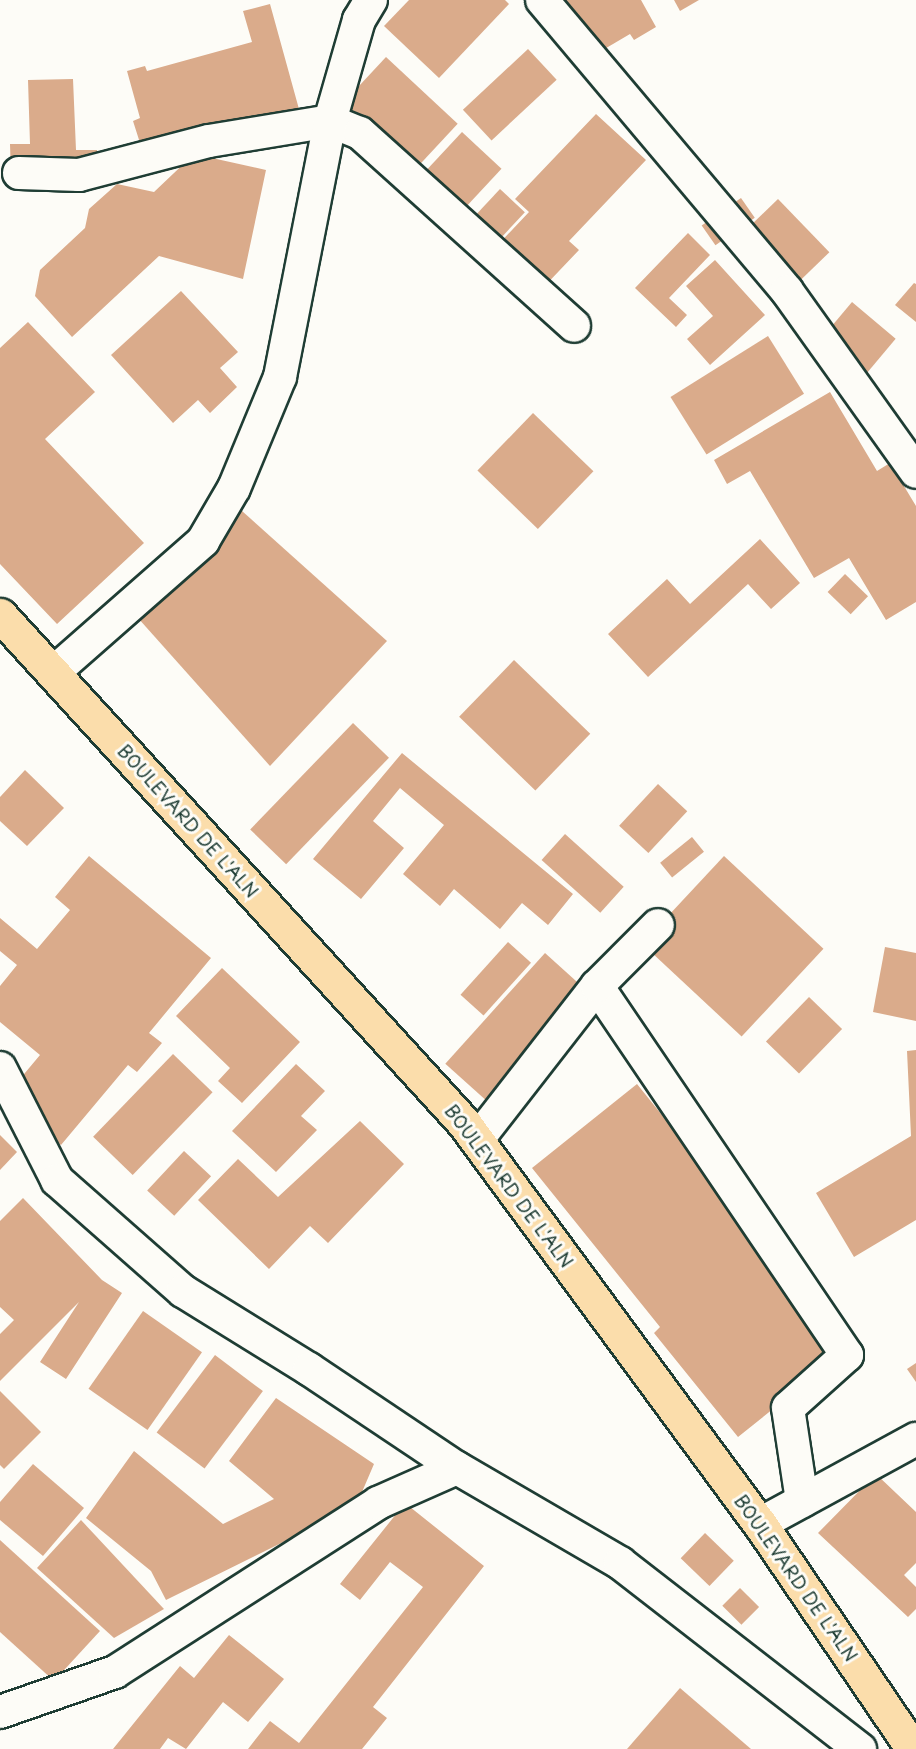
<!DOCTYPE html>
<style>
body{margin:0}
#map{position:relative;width:916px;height:1749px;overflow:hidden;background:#fdfcf7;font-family:"Playpen Sans",sans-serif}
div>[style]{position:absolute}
.building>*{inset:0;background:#daab8b;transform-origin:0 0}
.roads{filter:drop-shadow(2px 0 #1f3d34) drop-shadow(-2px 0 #1f3d34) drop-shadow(0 2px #1f3d34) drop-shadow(0 -2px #1f3d34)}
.street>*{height:32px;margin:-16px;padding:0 16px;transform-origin:16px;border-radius:16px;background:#fdfcf7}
.primary>*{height:33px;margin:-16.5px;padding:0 16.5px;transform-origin:16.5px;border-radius:16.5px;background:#fbddab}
span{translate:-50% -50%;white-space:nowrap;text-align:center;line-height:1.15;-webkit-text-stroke:6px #fdfcf7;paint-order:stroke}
.street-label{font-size:18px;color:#1f3d34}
</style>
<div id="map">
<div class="building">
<i style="clip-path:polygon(409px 0,505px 0,509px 4px,439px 78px,384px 26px)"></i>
<i style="clip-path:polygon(544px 0,641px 0,656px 27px,634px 40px,630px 34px,596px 54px)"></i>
<i style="clip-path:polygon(674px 0,699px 0,680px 11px)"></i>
<i style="clip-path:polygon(270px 4px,302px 120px,140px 143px,133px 121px,140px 118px,127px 71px,145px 66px,147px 71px,252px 42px,243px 11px)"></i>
<i style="left:528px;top:49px;width:42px;height:89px;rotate:47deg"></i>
<i style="left:386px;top:57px;width:98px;height:86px;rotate:43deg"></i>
<i style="clip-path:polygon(73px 79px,76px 150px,97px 150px,98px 173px,11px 176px,10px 144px,30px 144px,28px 80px)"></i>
<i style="clip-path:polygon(596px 114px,646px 160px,569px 241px,579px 250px,539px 292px,494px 249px,529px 212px,515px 199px)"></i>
<i style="left:462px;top:132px;width:54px;height:57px;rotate:43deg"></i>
<i style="clip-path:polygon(194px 154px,266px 170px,243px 279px,159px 256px,72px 337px,35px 296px,40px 270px,85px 228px,89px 209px,117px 184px,154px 192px)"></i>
<i style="left:500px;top:189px;width:34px;height:66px;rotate:43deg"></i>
<i style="left:741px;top:198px;width:24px;height:48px;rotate:55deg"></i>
<i style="left:778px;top:199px;width:74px;height:64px;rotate:46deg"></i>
<i style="clip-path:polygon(688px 233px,710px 255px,669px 298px,687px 315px,676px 327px,635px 288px)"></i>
<i style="clip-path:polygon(715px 260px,765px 315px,710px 365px,687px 339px,713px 316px,686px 286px)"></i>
<i style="clip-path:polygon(914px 283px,916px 284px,916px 322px,895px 305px)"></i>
<i style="clip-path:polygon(181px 291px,238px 352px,220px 368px,237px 387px,210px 413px,198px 400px,173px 423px,111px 355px)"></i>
<i style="left:852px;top:302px;width:57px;height:62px;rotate:40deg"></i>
<i style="clip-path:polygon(28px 322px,95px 392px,45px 439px,144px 543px,57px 624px,0 564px,0 348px)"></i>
<i style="left:768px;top:336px;width:68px;height:115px;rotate:58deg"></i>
<i style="clip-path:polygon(830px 392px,877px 471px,890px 463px,916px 506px,916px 602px,886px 620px,849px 558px,814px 578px,750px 471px,727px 484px,714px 460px)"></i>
<i style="left:533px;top:413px;width:84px;height:80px;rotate:44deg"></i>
<i style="clip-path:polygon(232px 502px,387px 641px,270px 766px,138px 618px)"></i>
<i style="clip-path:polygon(760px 539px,800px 583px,771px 609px,748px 584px,648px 677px,608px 634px,667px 579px,690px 604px)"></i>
<i style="left:845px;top:574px;width:32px;height:25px;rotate:44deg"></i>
<i style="left:514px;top:660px;width:106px;height:79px;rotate:44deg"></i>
<i style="left:353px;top:723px;width:50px;height:148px;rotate:44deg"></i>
<i style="clip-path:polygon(402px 753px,573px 894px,548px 925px,522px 903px,500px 929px,454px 889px,440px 906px,403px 874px,444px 825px,400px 788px,373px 821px,404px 848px,361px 899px,313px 859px)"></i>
<i style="clip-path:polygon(25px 770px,64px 808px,27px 846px,0 821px,0 797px)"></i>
<i style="left:658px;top:784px;width:40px;height:57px;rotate:43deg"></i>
<i style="left:565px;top:834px;width:79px;height:35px;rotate:42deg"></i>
<i style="left:692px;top:837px;width:19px;height:41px;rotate:51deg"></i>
<i style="clip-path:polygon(89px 856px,211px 958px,149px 1033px,162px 1043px,137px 1072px,128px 1065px,61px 1145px,4px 1098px,40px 1055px,0 1022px,0 986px,17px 965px,0 951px,0 918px,37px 949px,70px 910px,55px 897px)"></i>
<i style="left:724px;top:856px;width:136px;height:120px;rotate:43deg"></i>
<i style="left:508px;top:942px;width:31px;height:71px;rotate:42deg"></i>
<i style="clip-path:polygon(885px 947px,916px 953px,916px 1021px,873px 1012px)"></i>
<i style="left:545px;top:953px;width:57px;height:149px;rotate:42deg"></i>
<i style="clip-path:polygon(222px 968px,300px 1042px,242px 1103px,218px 1081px,230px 1068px,176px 1016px)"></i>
<i style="left:809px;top:997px;width:46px;height:62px;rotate:44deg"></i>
<i style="clip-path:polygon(916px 1050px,916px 1220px,854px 1257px,816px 1193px,911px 1136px,907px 1051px)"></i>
<i style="left:173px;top:1054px;width:55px;height:115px;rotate:44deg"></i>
<i style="clip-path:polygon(296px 1064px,325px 1091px,301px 1116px,317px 1130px,276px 1172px,232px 1131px)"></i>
<i style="clip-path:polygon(637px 1084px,849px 1348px,738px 1437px,654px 1333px,660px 1327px,532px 1168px)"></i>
<i style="clip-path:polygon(360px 1121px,404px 1164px,328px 1243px,310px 1226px,269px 1269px,198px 1200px,238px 1159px,278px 1197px)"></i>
<i style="clip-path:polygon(0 1135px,17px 1152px,0 1170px)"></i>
<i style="left:184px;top:1151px;width:37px;height:54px;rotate:43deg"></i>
<i style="clip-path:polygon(23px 1198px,102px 1280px,122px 1293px,66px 1379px,40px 1362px,79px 1302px,0 1381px,0 1334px,14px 1320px,0 1307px,0 1221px)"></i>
<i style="left:143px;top:1311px;width:72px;height:95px;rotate:35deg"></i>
<i style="left:215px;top:1355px;width:60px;height:97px;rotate:37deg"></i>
<i style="clip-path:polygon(916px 1363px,916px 1382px,907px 1369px)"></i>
<i style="clip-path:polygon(0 1391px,41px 1432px,4px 1469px,0 1465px)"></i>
<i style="clip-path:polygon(276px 1398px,374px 1464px,356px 1506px,166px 1600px,151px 1571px,86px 1518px,134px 1451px,223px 1524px,274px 1499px,229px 1461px)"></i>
<i style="clip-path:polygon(33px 1464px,84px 1508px,43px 1556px,0 1520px,0 1502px)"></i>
<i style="clip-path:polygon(876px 1474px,916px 1512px,916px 1563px,904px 1575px,916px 1587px,916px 1609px,908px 1617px,818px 1533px)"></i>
<i style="clip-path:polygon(405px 1503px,484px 1566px,373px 1707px,387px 1718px,362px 1749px,248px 1749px,270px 1721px,299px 1743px,423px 1587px,390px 1562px,360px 1600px,340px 1584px)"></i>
<i style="clip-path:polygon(81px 1520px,164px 1609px,114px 1638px,37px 1568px)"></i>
<i style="left:705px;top:1533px;width:40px;height:35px;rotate:44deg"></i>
<i style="clip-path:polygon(0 1540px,100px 1631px,54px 1681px,0 1632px)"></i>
<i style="left:740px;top:1588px;width:27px;height:25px;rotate:45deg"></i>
<i style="clip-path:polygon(229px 1635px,284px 1679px,248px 1722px,223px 1702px,186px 1749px,168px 1738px,160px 1749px,113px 1749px,180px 1666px,194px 1678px)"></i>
<i style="clip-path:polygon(680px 1688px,751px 1749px,627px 1749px)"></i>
</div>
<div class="roads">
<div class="street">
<i style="left:542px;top:0;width:380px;rotate:49.9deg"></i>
<i style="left:787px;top:291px;width:222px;rotate:54.5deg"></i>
<i style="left:19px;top:173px;width:60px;rotate:1.9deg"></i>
<i style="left:79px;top:175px;width:134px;rotate:-14.7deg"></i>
<i style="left:209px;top:141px;width:123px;rotate:-9.4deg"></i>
<i style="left:330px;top:121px;width:32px;rotate:22deg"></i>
<i style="left:360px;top:133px;width:288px;rotate:42deg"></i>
<i style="left:53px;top:673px;width:200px;rotate:-41.3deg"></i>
<i style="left:203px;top:541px;width:61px;rotate:-59.7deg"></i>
<i style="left:234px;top:488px;width:120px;rotate:-67.5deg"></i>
<i style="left:280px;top:377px;width:261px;rotate:-78.9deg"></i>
<i style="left:330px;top:121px;width:105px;rotate:-74deg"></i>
<i style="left:359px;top:20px;width:23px;rotate:-59deg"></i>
<i style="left:597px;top:986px;width:446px;rotate:55.9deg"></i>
<i style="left:847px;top:1355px;width:79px;rotate:138.1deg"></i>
<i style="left:788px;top:1408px;width:94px;rotate:81.4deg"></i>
<i style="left:0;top:1068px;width:126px;rotate:63deg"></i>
<i style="left:57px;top:1180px;width:168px;rotate:41.4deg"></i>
<i style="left:183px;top:1291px;width:148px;rotate:31.8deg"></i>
<i style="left:309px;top:1369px;width:178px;rotate:33.8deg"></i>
<i style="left:457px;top:1468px;width:189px;rotate:30.2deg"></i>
<i style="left:620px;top:1563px;width:304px;rotate:37.8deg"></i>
<i style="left:477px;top:1140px;width:195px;rotate:-52.1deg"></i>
<i style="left:597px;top:986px;width:86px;rotate:-45deg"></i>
<i style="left:760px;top:1524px;width:178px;rotate:-28.6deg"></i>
<i style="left:0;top:1712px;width:122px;rotate:-19.2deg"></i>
<i style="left:115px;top:1672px;width:313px;rotate:-32.7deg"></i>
<i style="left:378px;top:1503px;width:86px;rotate:-23.9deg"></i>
</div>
<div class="primary">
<i style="left:0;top:615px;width:688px;rotate:47.59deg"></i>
<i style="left:464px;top:1123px;width:498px;rotate:53.6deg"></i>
<i style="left:760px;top:1524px;width:272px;rotate:55.8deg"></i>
</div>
</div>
<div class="street-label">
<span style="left:188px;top:821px;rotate:48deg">BOULEVARD DE L'ALN</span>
<span style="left:509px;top:1186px;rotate:53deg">BOULEVARD DE L'ALN</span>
<span style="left:796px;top:1578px;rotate:55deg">BOULEVARD DE L'ALN</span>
</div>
</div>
